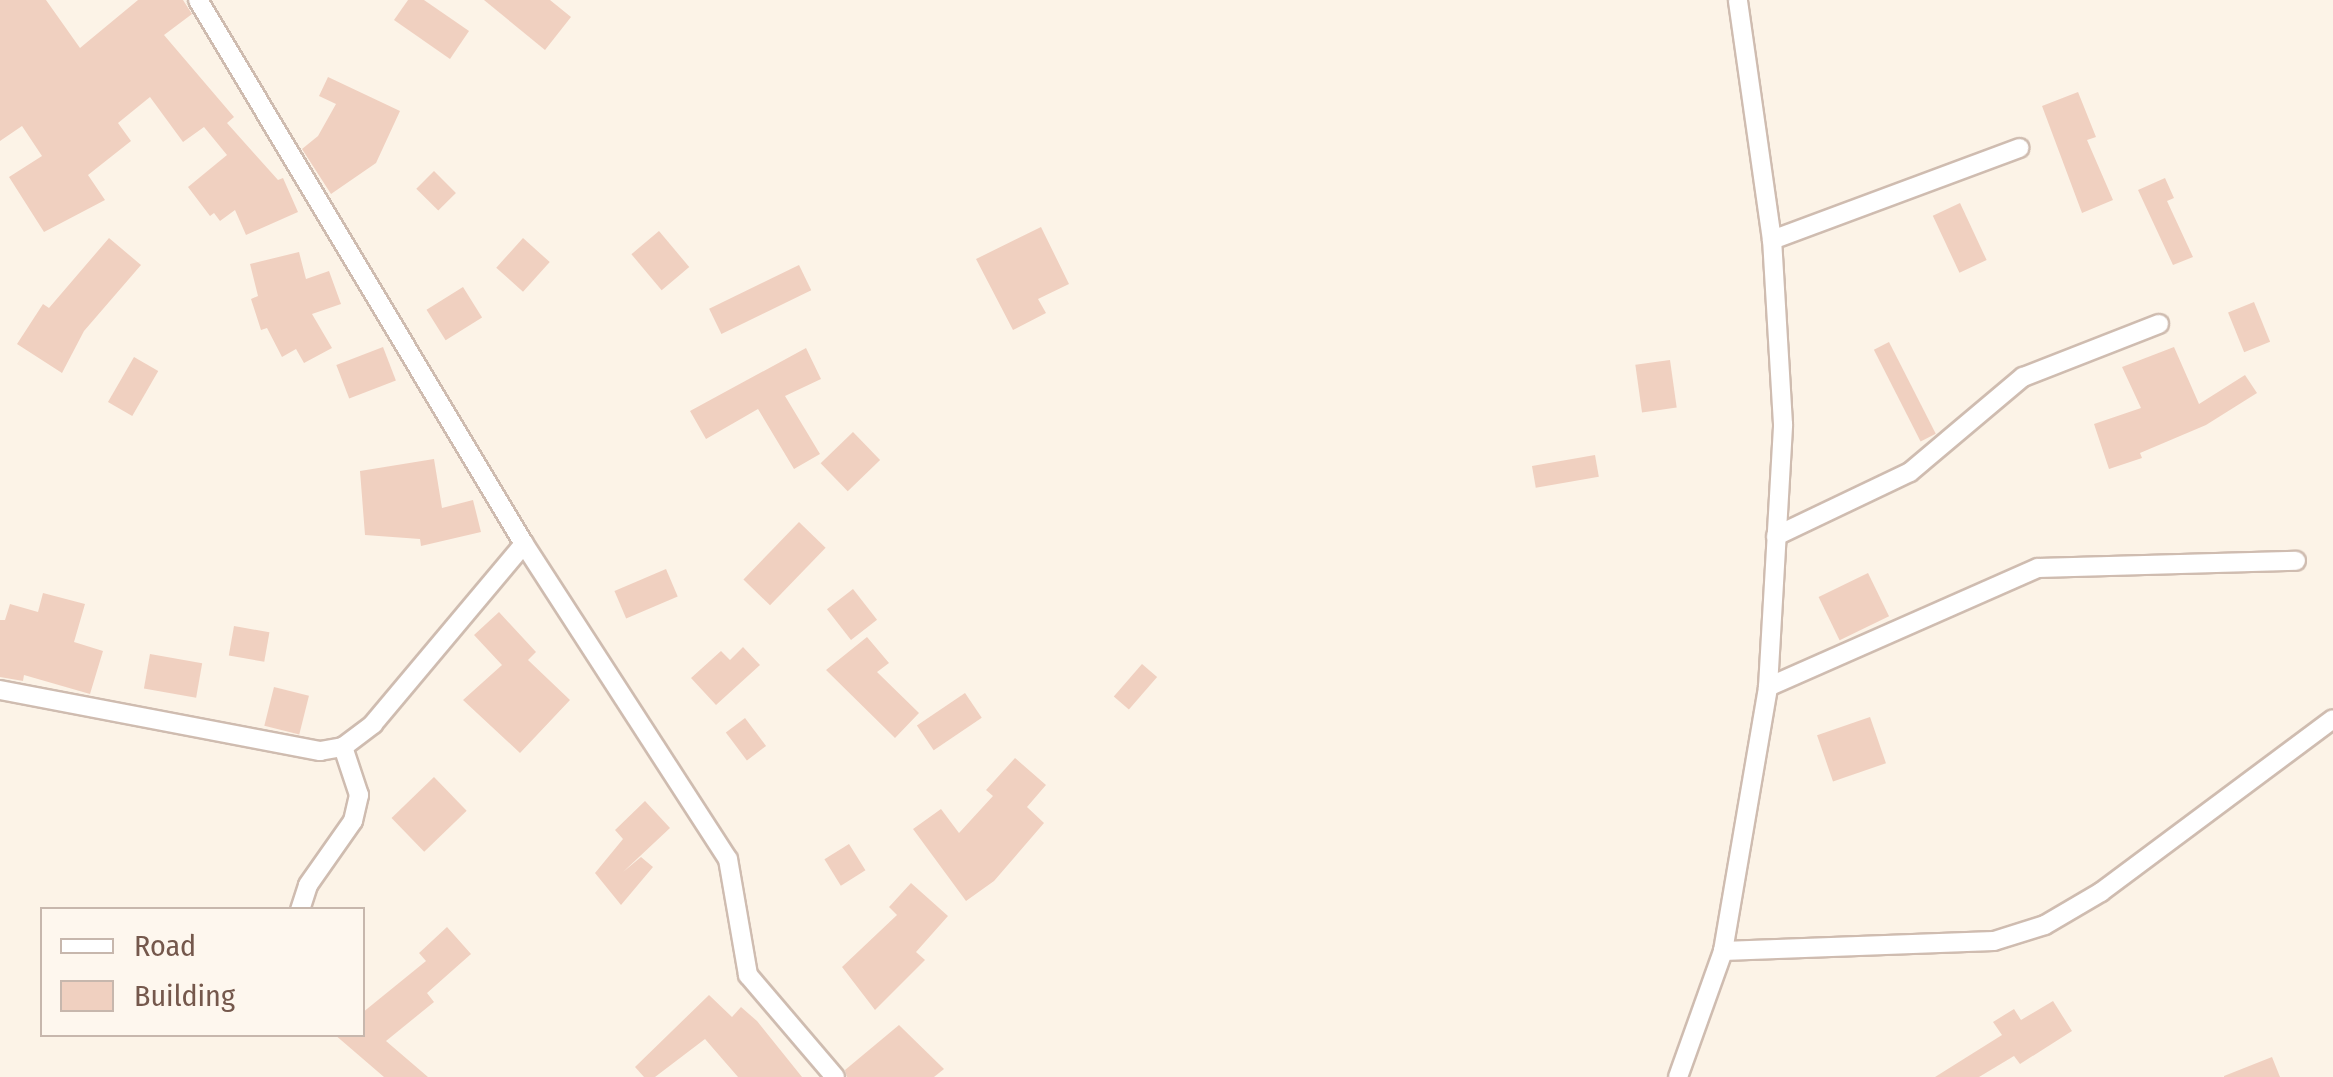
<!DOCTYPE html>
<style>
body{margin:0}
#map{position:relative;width:2333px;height:1077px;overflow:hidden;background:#fcf3e7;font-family:"Fira Sans Condensed",sans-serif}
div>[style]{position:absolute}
.building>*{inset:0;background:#f0d0c0;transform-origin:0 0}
.roads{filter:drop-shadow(2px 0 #cfbcb0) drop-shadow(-2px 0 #cfbcb0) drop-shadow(0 2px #cfbcb0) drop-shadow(0 -2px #cfbcb0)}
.street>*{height:18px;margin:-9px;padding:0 9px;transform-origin:9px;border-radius:9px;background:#fff}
span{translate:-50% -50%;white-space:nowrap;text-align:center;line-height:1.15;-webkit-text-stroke:9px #fef7ee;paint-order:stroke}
.legend{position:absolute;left:40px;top:907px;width:325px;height:130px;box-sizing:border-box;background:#fef7ee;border:2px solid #c7b7ad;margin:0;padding:12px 18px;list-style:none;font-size:30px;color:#75584c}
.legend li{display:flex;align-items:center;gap:20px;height:50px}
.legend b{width:50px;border:2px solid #c7b7ad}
</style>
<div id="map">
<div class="building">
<i style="clip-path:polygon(0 0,46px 0,80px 48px,138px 0,183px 0,192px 14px,164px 35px,234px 117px,227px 123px,278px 180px,283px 178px,298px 212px,246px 235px,235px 210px,220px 221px,214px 213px,210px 216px,188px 187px,227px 155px,204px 127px,183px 142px,150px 97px,118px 123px,131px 141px,88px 175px,105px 200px,44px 232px,9px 177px,42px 156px,22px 126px,0 141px)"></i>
<i style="clip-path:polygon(408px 0,424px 0,469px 31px,450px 59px,394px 20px)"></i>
<i style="clip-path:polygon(484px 0,550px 0,571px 17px,545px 50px)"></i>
<i style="clip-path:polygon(328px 77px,400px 111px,376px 163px,331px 194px,302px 149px,318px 136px,336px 104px,319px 96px)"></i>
<i style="clip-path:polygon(2078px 92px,2096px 137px,2087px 140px,2113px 200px,2082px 213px,2042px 106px)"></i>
<i style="left:434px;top:171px;width:31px;height:25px;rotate:45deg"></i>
<i style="clip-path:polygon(2165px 178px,2174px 198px,2167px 201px,2193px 257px,2173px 265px,2138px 190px)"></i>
<i style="left:1960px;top:203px;width:63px;height:30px;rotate:65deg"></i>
<i style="clip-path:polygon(1041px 227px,1069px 284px,1038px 299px,1046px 313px,1013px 330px,976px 259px)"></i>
<i style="left:659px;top:231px;width:47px;height:36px;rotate:50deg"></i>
<i style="clip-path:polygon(109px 238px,141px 265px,84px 331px,62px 373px,17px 344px,43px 304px,49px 308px)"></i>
<i style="left:523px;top:238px;width:36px;height:40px;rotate:42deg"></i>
<i style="clip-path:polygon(299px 252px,306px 279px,329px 271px,341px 304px,312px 314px,332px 348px,304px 363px,296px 349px,282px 357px,267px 328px,261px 330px,251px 299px,258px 296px,250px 264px)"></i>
<i style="left:799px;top:265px;width:28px;height:100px;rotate:64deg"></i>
<i style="left:463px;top:287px;width:36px;height:43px;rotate:58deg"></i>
<i style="left:2254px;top:302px;width:43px;height:28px;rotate:68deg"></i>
<i style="left:1889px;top:342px;width:103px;height:17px;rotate:63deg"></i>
<i style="left:383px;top:347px;width:36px;height:50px;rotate:69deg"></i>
<i style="clip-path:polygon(2174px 347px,2199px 404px,2245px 375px,2257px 393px,2206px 425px,2140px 453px,2142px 458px,2109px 469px,2094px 424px,2141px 408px,2122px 367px)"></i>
<i style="clip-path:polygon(806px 348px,821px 379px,785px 396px,820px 454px,794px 469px,758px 409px,706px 439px,690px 411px)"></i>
<i style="left:134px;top:357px;width:28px;height:52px;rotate:30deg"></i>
<i style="left:1670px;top:360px;width:48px;height:35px;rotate:82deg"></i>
<i style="left:853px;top:432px;width:39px;height:45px;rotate:46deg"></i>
<i style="left:1595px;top:455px;width:22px;height:64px;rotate:80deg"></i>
<i style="clip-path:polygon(434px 459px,442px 508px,473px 500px,481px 532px,421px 546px,420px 539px,365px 535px,360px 471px)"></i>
<i style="left:799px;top:522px;width:37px;height:80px;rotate:44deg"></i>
<i style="left:666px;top:569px;width:30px;height:56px;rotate:67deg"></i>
<i style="left:1868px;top:573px;width:48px;height:55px;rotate:64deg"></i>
<i style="left:853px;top:589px;width:39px;height:33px;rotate:52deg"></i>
<i style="clip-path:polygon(43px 593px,85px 604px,74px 642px,103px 651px,90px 694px,24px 675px,23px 681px,0 677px,0 620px,5px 620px,10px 604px,38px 612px)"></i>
<i style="clip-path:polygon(499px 612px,536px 652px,528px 660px,570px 700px,520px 753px,463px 700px,502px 665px,474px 635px)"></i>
<i style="left:234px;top:626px;width:36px;height:30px;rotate:10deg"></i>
<i style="clip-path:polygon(867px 637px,889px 663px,877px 672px,919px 713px,895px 738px,826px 670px)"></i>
<i style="clip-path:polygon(743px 647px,760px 665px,716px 705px,691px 678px,721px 651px,730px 660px)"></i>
<i style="left:150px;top:654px;width:53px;height:35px;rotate:10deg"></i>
<i style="left:1142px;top:664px;width:20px;height:43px;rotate:41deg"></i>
<i style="left:274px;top:687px;width:36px;height:40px;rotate:14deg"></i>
<i style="left:965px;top:693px;width:30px;height:58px;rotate:56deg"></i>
<i style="left:1870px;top:717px;width:49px;height:56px;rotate:71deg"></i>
<i style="left:745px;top:718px;width:35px;height:24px;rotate:53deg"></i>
<i style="clip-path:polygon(1015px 758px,1046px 785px,1027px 807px,1044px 823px,994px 881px,966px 901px,913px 829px,941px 809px,959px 833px,993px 796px,986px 790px)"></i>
<i style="left:434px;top:777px;width:47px;height:59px;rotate:46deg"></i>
<i style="clip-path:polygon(645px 801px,670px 828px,623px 872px,641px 857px,653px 867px,621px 905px,595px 873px,623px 839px,615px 830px)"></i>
<i style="left:849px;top:844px;width:31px;height:29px;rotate:58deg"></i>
<i style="clip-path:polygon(911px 883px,948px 916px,916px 952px,925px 960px,875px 1010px,842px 967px,897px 915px,889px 907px)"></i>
<i style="clip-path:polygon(447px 927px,471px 954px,427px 993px,434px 1002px,386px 1041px,428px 1077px,384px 1077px,334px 1034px,362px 1034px,362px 1013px,426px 961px,419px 953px)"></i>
<i style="clip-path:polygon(709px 995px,732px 1017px,741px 1007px,757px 1021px,802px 1077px,738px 1077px,705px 1039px,655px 1077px,644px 1077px,635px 1067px)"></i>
<i style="clip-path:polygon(2053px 1001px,2072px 1031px,2020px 1064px,2014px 1056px,1979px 1077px,1935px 1077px,2002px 1035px,1993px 1022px,2014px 1009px,2021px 1020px)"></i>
<i style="clip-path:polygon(899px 1025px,944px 1069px,934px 1077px,847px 1077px,845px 1070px)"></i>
<i style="clip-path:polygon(2272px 1057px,2280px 1077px,2224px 1077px,2224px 1076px)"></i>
</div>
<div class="roads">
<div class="street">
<i style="left:198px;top:0;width:634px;rotate:59.07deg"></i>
<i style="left:524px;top:544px;width:375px;rotate:57.1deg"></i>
<i style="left:728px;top:859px;width:118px;rotate:80.2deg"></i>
<i style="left:748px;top:975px;width:134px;rotate:49.5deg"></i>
<i style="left:1772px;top:240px;width:264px;rotate:-20.4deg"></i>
<i style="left:1776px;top:536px;width:148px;rotate:-25.5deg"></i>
<i style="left:1910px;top:472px;width:148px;rotate:-40.1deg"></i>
<i style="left:2023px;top:377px;width:146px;rotate:-21.3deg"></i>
<i style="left:1768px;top:687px;width:295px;rotate:-23.8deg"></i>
<i style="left:2038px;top:568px;width:258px;rotate:-1.6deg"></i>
<i style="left:0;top:690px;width:326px;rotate:10.8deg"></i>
<i style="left:320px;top:751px;width:23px;rotate:-10deg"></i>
<i style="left:343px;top:747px;width:38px;rotate:-37deg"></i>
<i style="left:373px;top:724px;width:235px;rotate:-50deg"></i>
<i style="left:300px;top:910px;width:26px;rotate:-72deg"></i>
<i style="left:308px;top:885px;width:78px;rotate:-54.9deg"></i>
<i style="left:353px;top:821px;width:27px;rotate:-77deg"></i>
<i style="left:359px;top:795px;width:51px;rotate:-108.4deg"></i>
<i style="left:1723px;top:951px;width:271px;rotate:-2.1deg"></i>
<i style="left:1994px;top:941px;width:53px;rotate:-17.4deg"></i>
<i style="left:2045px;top:925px;width:65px;rotate:-30.5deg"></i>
<i style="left:2101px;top:892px;width:289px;rotate:-36.7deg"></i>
<i style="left:1678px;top:1077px;width:134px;rotate:-70.3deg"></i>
<i style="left:1723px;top:951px;width:268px;rotate:-80.3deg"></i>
<i style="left:1768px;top:687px;width:263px;rotate:-86.7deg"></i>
<i style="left:1783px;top:424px;width:184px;rotate:-93.4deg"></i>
<i style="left:1772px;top:240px;width:242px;rotate:-98.1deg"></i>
</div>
</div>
<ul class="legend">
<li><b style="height:12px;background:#fff"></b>Road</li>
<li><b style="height:28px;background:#f0d0c0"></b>Building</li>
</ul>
</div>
